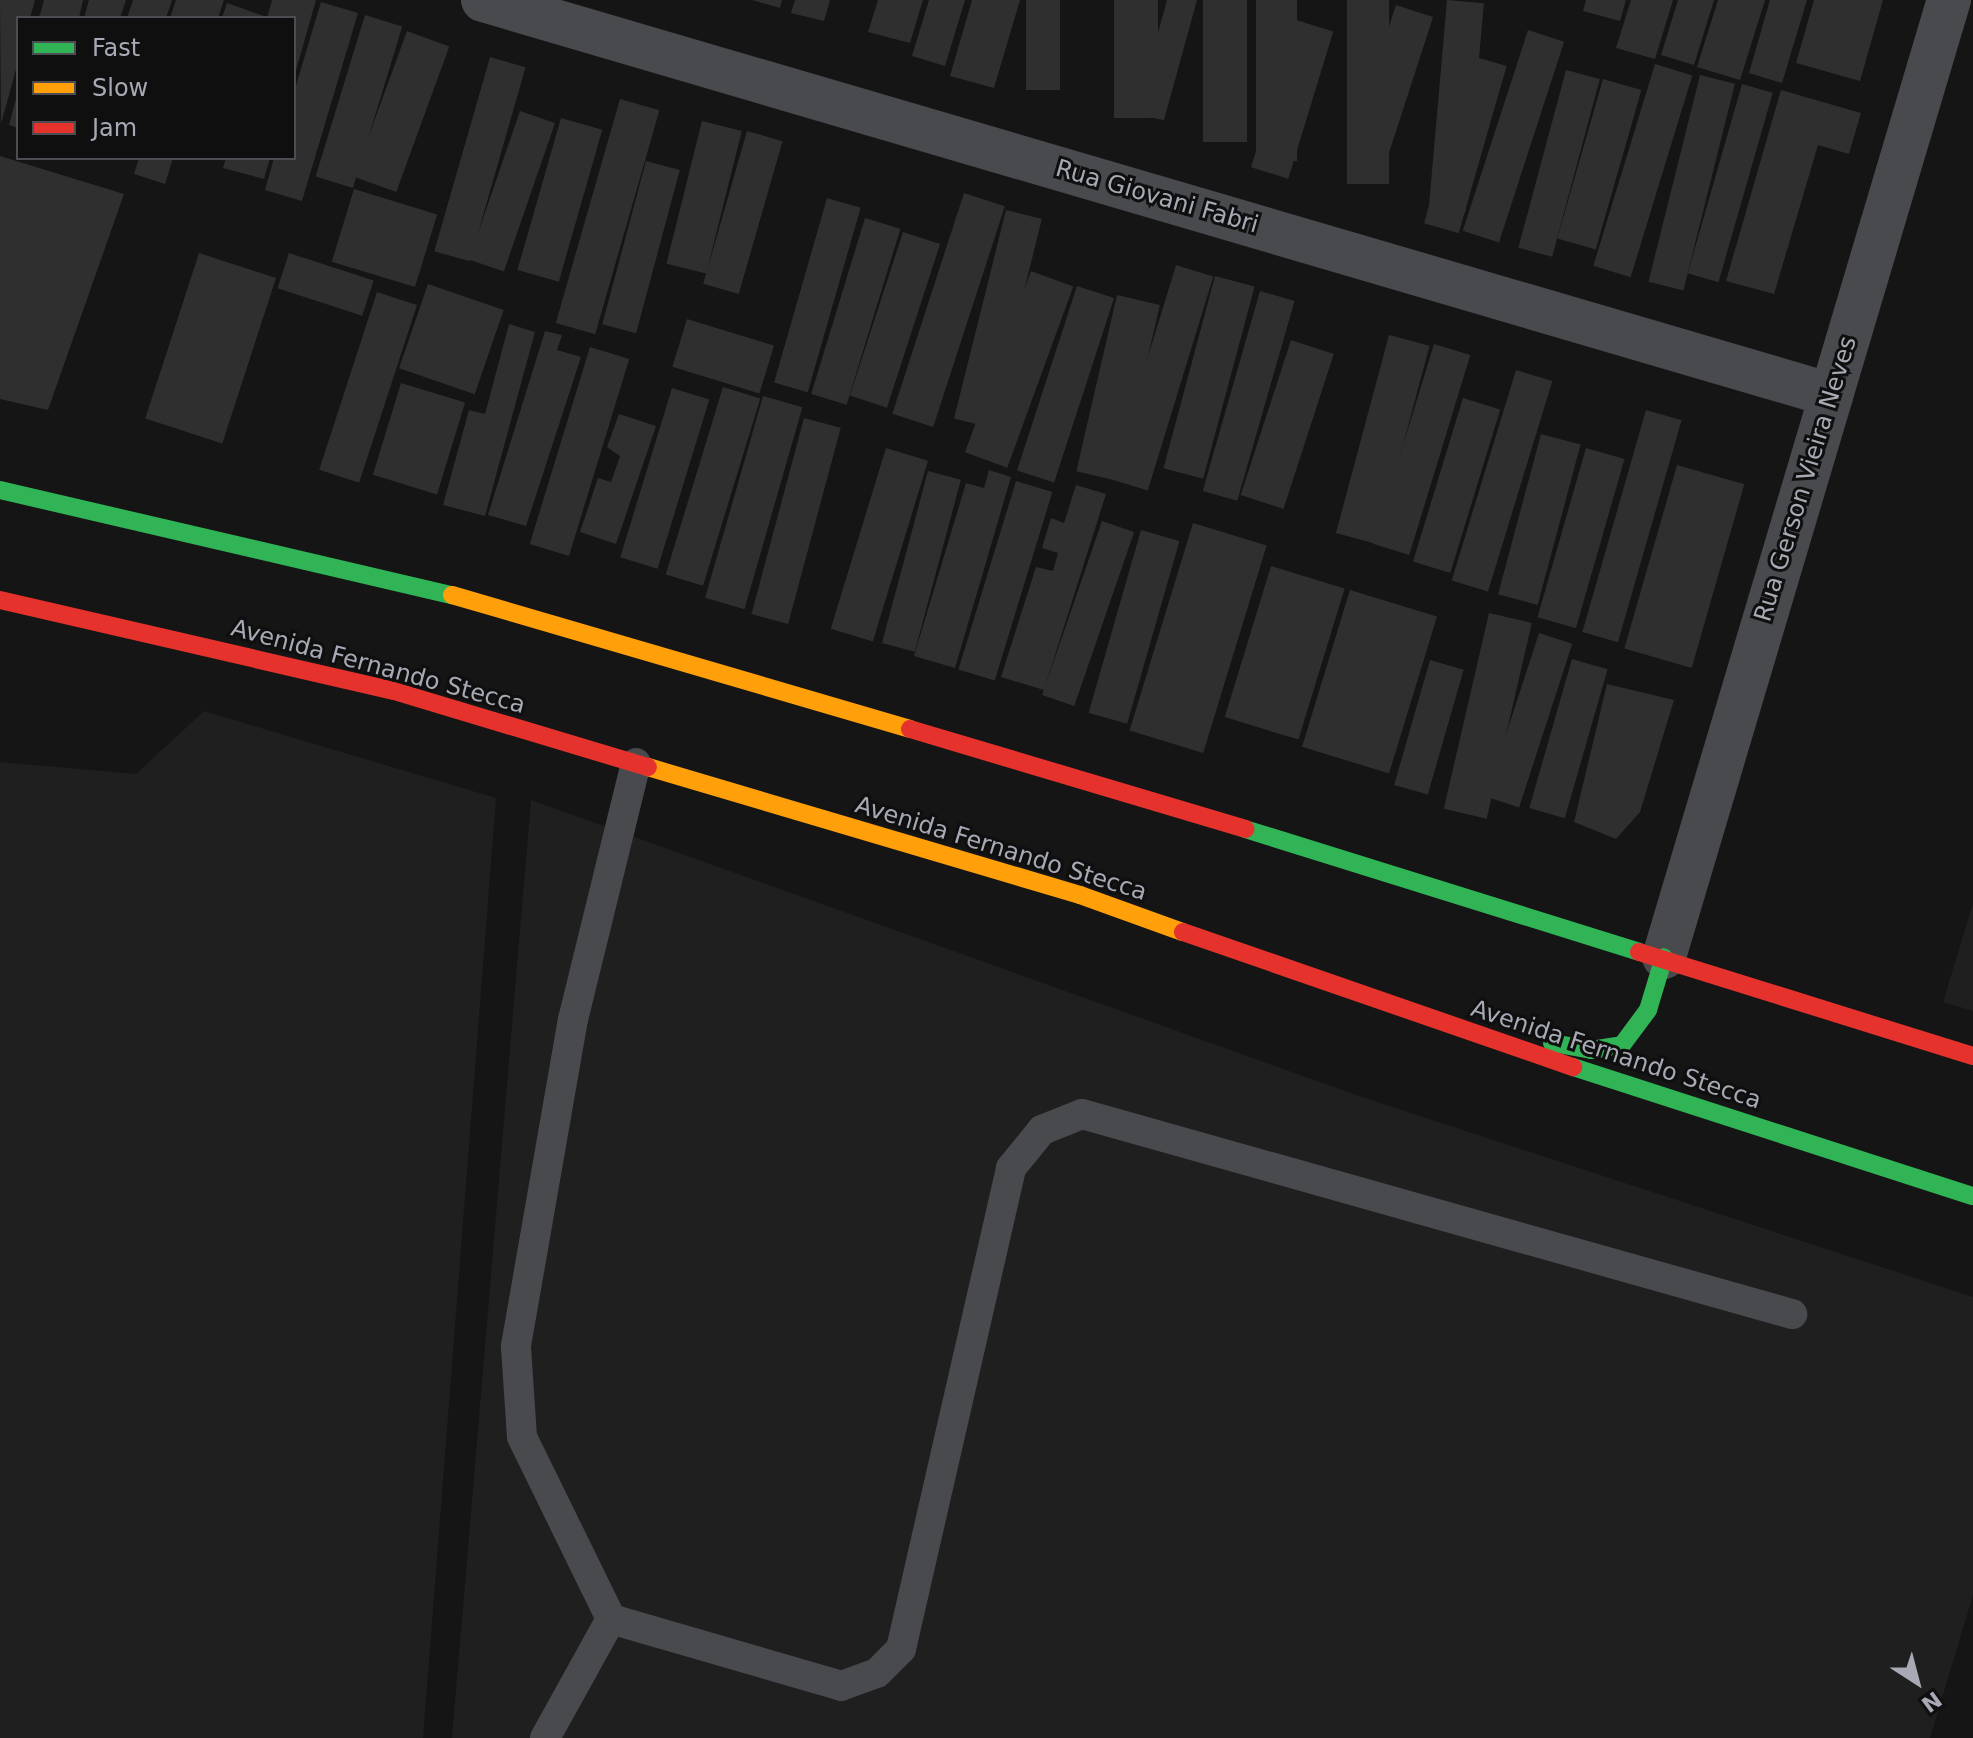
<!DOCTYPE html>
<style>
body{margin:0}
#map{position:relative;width:1973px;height:1738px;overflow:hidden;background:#151515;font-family:"DejaVu Sans",sans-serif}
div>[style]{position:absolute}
.built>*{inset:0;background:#1f1f20}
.building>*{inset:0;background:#2f2f30;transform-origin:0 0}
.lane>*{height:30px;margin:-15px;padding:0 15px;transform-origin:15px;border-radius:15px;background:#494a4e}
.street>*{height:44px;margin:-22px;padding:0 22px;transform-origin:22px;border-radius:22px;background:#494a4e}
.fast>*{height:18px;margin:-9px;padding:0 9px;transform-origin:9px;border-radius:9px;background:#30b455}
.slow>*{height:18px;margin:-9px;padding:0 9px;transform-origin:9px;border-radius:9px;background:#ff9f0a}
.jam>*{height:18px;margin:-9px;padding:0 9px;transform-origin:9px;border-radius:9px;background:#e5322d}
span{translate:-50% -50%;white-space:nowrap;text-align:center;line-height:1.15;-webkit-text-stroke:6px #0f0f10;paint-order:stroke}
.street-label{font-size:24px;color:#a7aab4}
.legend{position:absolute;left:16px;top:16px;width:280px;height:144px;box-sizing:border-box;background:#0f0f10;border:2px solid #4c4d52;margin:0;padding:10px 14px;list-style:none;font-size:24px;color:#a7aab4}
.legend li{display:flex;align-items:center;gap:16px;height:40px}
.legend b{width:40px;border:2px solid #4c4d52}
.north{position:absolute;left:1877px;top:1642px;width:80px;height:80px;-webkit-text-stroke:6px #0f0f10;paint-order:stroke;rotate:144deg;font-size:22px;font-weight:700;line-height:32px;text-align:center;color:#a7aab4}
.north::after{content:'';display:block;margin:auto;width:28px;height:36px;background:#a7aab4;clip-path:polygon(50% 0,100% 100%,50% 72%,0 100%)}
</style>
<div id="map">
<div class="built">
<i style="clip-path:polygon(204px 711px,496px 798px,423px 1738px,0 1738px,0 762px,136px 774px)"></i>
<i style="clip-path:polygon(531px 800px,1359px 1096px,1973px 1297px,1973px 1595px,1930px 1738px,452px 1738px)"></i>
<i style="clip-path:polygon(1973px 903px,1973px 1011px,1943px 1002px)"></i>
</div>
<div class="building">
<i style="clip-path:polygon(0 0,35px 0,30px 18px,18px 18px,18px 62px,1px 124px)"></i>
<i style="clip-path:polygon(44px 0,83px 0,79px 18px,39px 18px)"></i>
<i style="clip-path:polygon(89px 0,126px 0,120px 18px,84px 18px)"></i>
<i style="clip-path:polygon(133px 0,172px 0,166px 18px,127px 18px)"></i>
<i style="clip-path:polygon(176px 0,224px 0,218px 18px,170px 18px)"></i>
<i style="clip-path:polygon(272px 0,316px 0,295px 74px,294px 18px,267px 18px)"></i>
<i style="clip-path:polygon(752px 0,782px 0,780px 8px)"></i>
<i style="clip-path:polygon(795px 0,830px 0,824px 21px,791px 13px)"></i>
<i style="clip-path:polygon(878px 0,923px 0,910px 43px,868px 32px)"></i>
<i style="clip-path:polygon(929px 0,965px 0,945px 66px,912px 56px)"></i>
<i style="clip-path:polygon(972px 0,1020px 0,994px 88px,950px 76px)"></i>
<i style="left:1026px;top:0;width:34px;height:90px"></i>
<i style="left:1114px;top:0;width:44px;height:118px"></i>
<i style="clip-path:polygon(1167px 0,1197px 0,1164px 120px,1126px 113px,1143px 61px,1150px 62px)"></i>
<i style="left:1203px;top:0;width:44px;height:142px"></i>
<i style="left:1256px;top:0;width:41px;height:161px"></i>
<i style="left:1347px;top:0;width:42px;height:184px"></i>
<i style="left:1447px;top:0;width:37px;height:210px;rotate:5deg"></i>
<i style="clip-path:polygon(1586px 0,1626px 0,1620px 21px,1583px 11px)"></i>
<i style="clip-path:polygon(1631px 0,1673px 0,1655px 59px,1616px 48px)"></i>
<i style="clip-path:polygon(1678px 0,1714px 0,1694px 65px,1661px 55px)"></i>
<i style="clip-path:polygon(1718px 0,1765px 0,1740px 80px,1697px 67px)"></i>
<i style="clip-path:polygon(1770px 0,1807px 0,1782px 83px,1749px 73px)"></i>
<i style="clip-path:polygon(1814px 0,1883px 0,1860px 81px,1796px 63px)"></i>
<i style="clip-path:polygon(321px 2px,358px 13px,302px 201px,265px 190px,274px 158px,294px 158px,294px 92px)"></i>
<i style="clip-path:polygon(227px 3px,264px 16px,263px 18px,222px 18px)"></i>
<i style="left:1396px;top:5px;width:39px;height:160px;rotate:18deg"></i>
<i style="left:365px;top:15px;width:39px;height:169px;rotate:17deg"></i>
<i style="left:1296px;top:20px;width:39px;height:154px;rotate:17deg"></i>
<i style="left:1528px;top:30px;width:38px;height:211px;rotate:18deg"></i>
<i style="left:407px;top:31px;width:45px;height:155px;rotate:20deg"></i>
<i style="left:1472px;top:56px;width:36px;height:174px;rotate:16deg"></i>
<i style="left:490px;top:57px;width:37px;height:202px;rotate:16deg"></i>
<i style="left:1655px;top:64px;width:39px;height:211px;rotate:17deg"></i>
<i style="left:1566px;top:70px;width:35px;height:184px;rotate:15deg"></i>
<i style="left:1700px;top:75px;width:36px;height:213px;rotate:14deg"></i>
<i style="left:1603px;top:79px;width:40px;height:166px;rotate:16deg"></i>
<i style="left:1742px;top:84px;width:32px;height:197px;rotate:16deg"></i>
<i style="clip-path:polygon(1781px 90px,1861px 113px,1849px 154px,1818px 145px,1774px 294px,1726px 281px)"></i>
<i style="clip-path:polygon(17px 95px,18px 96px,18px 128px,9px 125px)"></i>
<i style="left:620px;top:99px;width:41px;height:233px;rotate:16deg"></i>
<i style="left:520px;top:111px;width:37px;height:157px;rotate:19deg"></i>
<i style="left:561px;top:118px;width:43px;height:158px;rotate:16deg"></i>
<i style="left:702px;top:121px;width:41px;height:147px;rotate:14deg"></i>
<i style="left:747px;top:131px;width:37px;height:159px;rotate:16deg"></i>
<i style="clip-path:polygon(0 156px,124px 194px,48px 410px,0 399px)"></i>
<i style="clip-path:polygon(139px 158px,173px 158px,165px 184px,134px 174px)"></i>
<i style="clip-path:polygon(226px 158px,270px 158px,264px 179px,223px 168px)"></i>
<i style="left:646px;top:161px;width:35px;height:169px;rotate:15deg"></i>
<i style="left:354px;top:189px;width:87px;height:76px;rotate:17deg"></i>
<i style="left:964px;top:193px;width:43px;height:232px;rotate:18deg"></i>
<i style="left:827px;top:198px;width:35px;height:192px;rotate:16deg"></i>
<i style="left:1006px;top:210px;width:37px;height:215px;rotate:14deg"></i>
<i style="left:865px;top:218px;width:37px;height:184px;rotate:17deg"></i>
<i style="left:903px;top:232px;width:39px;height:172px;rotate:18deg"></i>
<i style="left:199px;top:253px;width:81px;height:174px;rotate:18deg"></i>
<i style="left:289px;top:253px;width:89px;height:37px;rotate:18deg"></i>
<i style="left:1176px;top:265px;width:39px;height:224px;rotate:17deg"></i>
<i style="left:1031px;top:271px;width:45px;height:193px;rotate:20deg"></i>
<i style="left:1215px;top:276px;width:41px;height:199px;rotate:15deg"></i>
<i style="left:428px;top:284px;width:80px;height:89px;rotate:19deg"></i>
<i style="left:1077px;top:286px;width:39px;height:194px;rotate:18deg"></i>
<i style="left:1260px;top:291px;width:36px;height:208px;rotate:16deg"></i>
<i style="left:377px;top:292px;width:42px;height:187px;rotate:18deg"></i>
<i style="left:1117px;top:295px;width:44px;height:181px;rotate:13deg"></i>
<i style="left:687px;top:319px;width:91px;height:50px;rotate:17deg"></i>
<i style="clip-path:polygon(509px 324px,535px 332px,485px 516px,443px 505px,469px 410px,485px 414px)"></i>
<i style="clip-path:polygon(545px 331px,562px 335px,557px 350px,581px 357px,526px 526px,488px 515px)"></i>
<i style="left:1389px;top:335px;width:42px;height:205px;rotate:15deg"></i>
<i style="left:1291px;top:340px;width:45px;height:163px;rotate:18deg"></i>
<i style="left:1434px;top:344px;width:38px;height:209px;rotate:17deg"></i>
<i style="left:590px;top:347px;width:41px;height:206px;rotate:17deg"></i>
<i style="left:1516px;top:370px;width:38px;height:220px;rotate:17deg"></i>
<i style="left:401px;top:383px;width:67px;height:96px;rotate:17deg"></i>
<i style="left:723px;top:387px;width:39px;height:196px;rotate:17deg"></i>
<i style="left:672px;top:388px;width:39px;height:177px;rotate:17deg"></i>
<i style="left:763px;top:396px;width:41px;height:210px;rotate:16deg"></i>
<i style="left:1463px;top:398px;width:39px;height:171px;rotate:17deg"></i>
<i style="left:1646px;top:410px;width:37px;height:231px;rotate:16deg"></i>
<i style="clip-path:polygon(619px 414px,656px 426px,616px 544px,580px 532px,598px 478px,611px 482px,620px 456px,607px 447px)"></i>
<i style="left:804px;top:418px;width:38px;height:203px;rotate:15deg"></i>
<i style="left:1541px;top:434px;width:41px;height:166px;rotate:15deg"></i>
<i style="left:886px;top:448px;width:44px;height:189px;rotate:17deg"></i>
<i style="left:1586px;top:448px;width:40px;height:176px;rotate:16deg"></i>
<i style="left:1677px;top:465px;width:70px;height:191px;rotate:16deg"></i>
<i style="clip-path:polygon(989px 470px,1011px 477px,955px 668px,914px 656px,966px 483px,984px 488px)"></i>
<i style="left:928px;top:471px;width:34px;height:178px;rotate:15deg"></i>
<i style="left:1016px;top:481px;width:38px;height:197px;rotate:17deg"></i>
<i style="clip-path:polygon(1076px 485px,1106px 494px,1044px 690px,1001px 677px,1036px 567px,1053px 571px,1058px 553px,1042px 548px,1051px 518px,1064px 523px)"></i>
<i style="left:1102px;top:521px;width:34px;height:184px;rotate:19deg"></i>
<i style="left:1193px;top:523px;width:77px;height:217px;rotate:17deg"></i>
<i style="left:1141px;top:530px;width:40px;height:190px;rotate:16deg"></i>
<i style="left:1271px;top:566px;width:77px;height:158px;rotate:17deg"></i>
<i style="left:1350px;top:590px;width:91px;height:164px;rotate:17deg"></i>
<i style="left:1489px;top:613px;width:44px;height:201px;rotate:13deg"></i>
<i style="left:1539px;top:633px;width:35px;height:172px;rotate:18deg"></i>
<i style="left:1572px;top:659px;width:37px;height:155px;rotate:16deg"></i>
<i style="left:1430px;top:660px;width:35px;height:130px;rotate:16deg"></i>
<i style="clip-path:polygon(1607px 684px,1674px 700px,1640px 812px,1616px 839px,1574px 822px)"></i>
</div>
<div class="lane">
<i style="left:636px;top:763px;width:264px;rotate:103.8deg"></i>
<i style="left:573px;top:1019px;width:333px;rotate:99.9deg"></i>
<i style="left:516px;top:1347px;width:90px;rotate:86.2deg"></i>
<i style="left:522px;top:1437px;width:203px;rotate:63.9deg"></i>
<i style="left:611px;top:1619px;width:240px;rotate:16.2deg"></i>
<i style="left:841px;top:1686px;width:38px;rotate:-20deg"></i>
<i style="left:877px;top:1673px;width:34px;rotate:-45deg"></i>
<i style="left:901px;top:1649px;width:493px;rotate:-77.1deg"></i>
<i style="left:1011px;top:1168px;width:49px;rotate:-50.8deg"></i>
<i style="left:1042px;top:1130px;width:43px;rotate:-21.8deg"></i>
<i style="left:1082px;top:1114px;width:738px;rotate:15.73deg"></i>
<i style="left:545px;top:1738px;width:136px;rotate:-61deg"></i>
</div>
<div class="street">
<i style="left:483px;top:0;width:1405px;rotate:16.33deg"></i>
<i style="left:1664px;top:957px;width:999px;rotate:-73.42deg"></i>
</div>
<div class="fast">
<i style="left:0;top:490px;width:464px;rotate:13.1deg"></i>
<i style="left:1245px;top:829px;width:413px;rotate:17.3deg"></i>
<i style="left:1552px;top:1043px;width:40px;rotate:10deg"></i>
<i style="left:1591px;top:1050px;width:31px;rotate:-9deg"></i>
<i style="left:1622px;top:1045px;width:44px;rotate:-53.4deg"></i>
<i style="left:1648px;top:1010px;width:55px;rotate:-73.2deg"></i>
<i style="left:1573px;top:1067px;width:420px;rotate:17.9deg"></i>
</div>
<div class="slow">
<i style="left:452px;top:595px;width:477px;rotate:16.3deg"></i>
<i style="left:648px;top:767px;width:451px;rotate:16.5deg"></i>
<i style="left:1080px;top:895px;width:109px;rotate:19.8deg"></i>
</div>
<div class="jam">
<i style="left:0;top:600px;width:404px;rotate:13deg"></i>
<i style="left:394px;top:691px;width:265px;rotate:16.7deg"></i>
<i style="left:910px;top:729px;width:350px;rotate:16.6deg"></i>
<i style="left:1183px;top:932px;width:413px;rotate:19.1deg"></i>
<i style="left:1639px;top:952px;width:350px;rotate:17.3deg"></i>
</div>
<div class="street-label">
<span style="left:1157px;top:197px;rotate:16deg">Rua Giovani Fabri</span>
<span style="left:1806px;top:479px;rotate:-73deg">Rua Gerson Vieira Neves</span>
<span style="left:378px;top:667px;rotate:15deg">Avenida Fernando Stecca</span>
<span style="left:1001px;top:849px;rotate:17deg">Avenida Fernando Stecca</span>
<span style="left:1616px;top:1055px;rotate:18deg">Avenida Fernando Stecca</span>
</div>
<ul class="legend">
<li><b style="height:10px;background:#30b455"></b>Fast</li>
<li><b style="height:10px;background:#ff9f0a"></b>Slow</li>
<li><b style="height:10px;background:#e5322d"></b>Jam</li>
</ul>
<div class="north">N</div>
</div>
